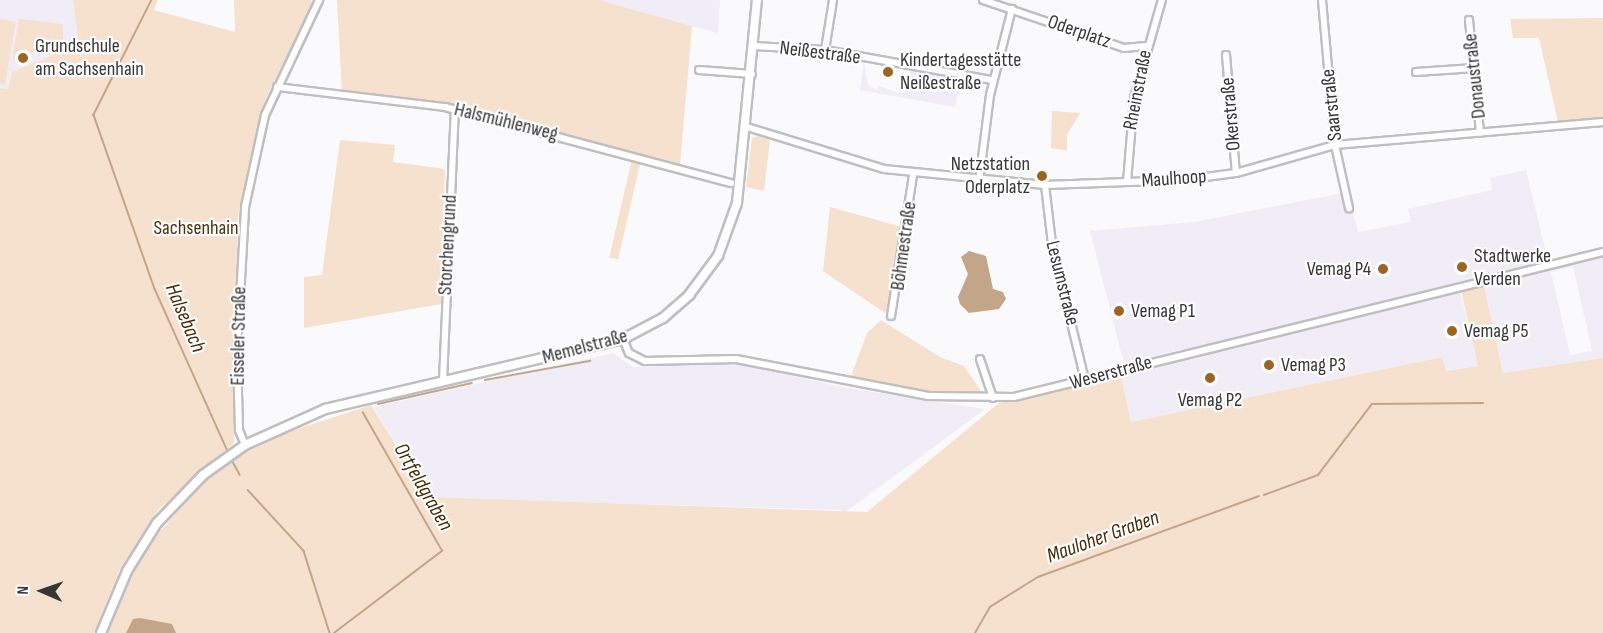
<!DOCTYPE html>
<meta charset="utf-8">
<style>
body{margin:0}
#map{position:relative;width:1603px;height:633px;overflow:hidden;background:#faf9fc;font-family:"Sofia Sans Condensed",sans-serif}
div>[style]{position:absolute}
.built>*{inset:0;background:#f1edf7}
.green>*{inset:0;background:#f6e1ce;transform-origin:0 0}
.water>*{inset:0;background:#c3a689}
.stream>*{height:1.5px;margin:-0.75px;padding:0 0.75px;transform-origin:0.75px;border-radius:0.75px;background:#c3a689}
.roads{filter:drop-shadow(2px 0 #bfbec1) drop-shadow(-2px 0 #bfbec1) drop-shadow(0 2px #bfbec1) drop-shadow(0 -2px #bfbec1)}
.street>*{height:6px;margin:-3px;padding:0 3px;transform-origin:3px;border-radius:3px;background:#fff}
.secondary>*{height:8px;margin:-4px;padding:0 4px;transform-origin:4px;border-radius:4px;background:#fff}
.dots>*{width:16px;height:16px;translate:-50% -50%;box-sizing:border-box;border:3px solid #fff;border-radius:50%}
span{translate:-50% -50%;white-space:nowrap;text-align:center;line-height:1.15;-webkit-text-stroke:4.5px #fff;paint-order:stroke}
.street-label{font-size:20px;color:#363637}
.poi-label{font-size:20px;color:#363637}
.left{translate:0 -50%;text-align:left}
.right{translate:-100% -50%;text-align:right}
.park-label{font-size:20px;color:#4e300c}
.water-label{font-size:21px;color:#472904;font-style:italic}
.north{position:absolute;left:12px;top:561px;width:60px;height:60px;-webkit-text-stroke:4px #fff;paint-order:stroke;rotate:272deg;font-size:16px;font-weight:700;line-height:24px;text-align:center;color:#363637}
.north::after{content:'';display:block;margin:auto;width:21px;height:27px;background:#363637;clip-path:polygon(50% 0,100% 100%,50% 72%,0 100%)}
</style>
<div id="map">
<div class="built">
<i style="clip-path:polygon(0 0,73px 0,80px 44px,12px 72px,8px 89px,0 88px)"></i>
<i style="clip-path:polygon(599px 0,720px 0,718px 33px,692px 26px)"></i>
<i style="clip-path:polygon(864px 62px,868px 85px,877px 90px,879px 86px,898px 93px,907px 88px,910px 69px,960px 78px,955px 107px,860px 90px)"></i>
<i style="clip-path:polygon(evenodd,1526px 170px,1548px 261px,1603px 249px,1603px 358px,1503px 373px,1484px 285px,1512px 278px,1510px 269px,1458px 282px,1478px 366px,1445px 371px,1442px 357px,1131px 422px,1121px 376px,1185px 358px,1182px 349px,1124px 364px,1090px 231px,1194px 222px,1348px 192px,1358px 232px,1411px 222px,1408px 209px,1492px 190px,1490px 178px,1526px 170px,1573px 266px,1592px 351px,1570px 355px,1551px 272px,1573px 266px)"></i>
<i style="clip-path:polygon(613px 353px,633px 367px,739px 363px,841px 387px,985px 409px,843px 514px,841px 510px,429px 498px,373px 407px)"></i>
</div>
<div class="green">
<i style="clip-path:polygon(73px 0,158px 0,154px 10px,235px 32px,234px 0,311px 0,312px 7px,265px 100px,238px 215px,234px 443px,158px 510px,121px 567px,94px 633px,0 633px,0 88px,8px 89px,12px 72px,79px 44px)"></i>
<i style="clip-path:polygon(337px 0,599px 0,692px 26px,680px 166px,444px 103px,342px 92px)"></i>
<i style="clip-path:polygon(1603px 18px,1603px 118px,1558px 122px,1539px 38px,1513px 38px,1510px 19px)"></i>
<i style="clip-path:polygon(0 19px,16px 22px,5px 85px,0 84px)"></i>
<i style="clip-path:polygon(19px 19px,63px 24px,63px 41px,12px 60px)"></i>
<i style="clip-path:polygon(1052px 111px,1080px 113px,1067px 135px,1067px 151px,1051px 148px)"></i>
<i style="clip-path:polygon(758px 136px,770px 140px,764px 191px,746px 187px,752px 138px)"></i>
<i style="clip-path:polygon(340px 140px,395px 145px,393px 162px,445px 169px,441px 304px,304px 328px,304px 277px,322px 275px)"></i>
<i style="left:632px;top:159px;width:9px;height:101px;rotate:13deg"></i>
<i style="clip-path:polygon(830px 207px,902px 227px,894px 298px,885px 313px,823px 271px)"></i>
<i style="clip-path:polygon(1484px 285px,1503px 373px,1603px 358px,1603px 633px,107px 633px,133px 571px,157px 535px,207px 478px,236px 457px,291px 431px,371px 405px,428px 497px,867px 512px,999px 403px,1121px 376px,1131px 422px,1442px 357px,1446px 371px,1478px 366px,1461px 290px)"></i>
<i style="clip-path:polygon(881px 320px,940px 357px,964px 366px,983px 394px,963px 396px,850px 379px,867px 333px)"></i>
</div>
<div class="water">
<i style="clip-path:polygon(969px 251px,986px 256px,993px 289px,1003px 292px,1006px 299px,999px 309px,969px 313px,960px 304px,958px 297px,968px 274px,961px 257px)"></i>
<i style="clip-path:polygon(140px 618px,172px 624px,176px 633px,126px 633px,133px 619px)"></i>
</div>
<div class="stream">
<i style="left:152px;top:0;width:129px;rotate:116.8deg"></i>
<i style="left:94px;top:115px;width:184px;rotate:70.7deg"></i>
<i style="left:155px;top:289px;width:181px;rotate:65.8deg"></i>
<i style="left:485px;top:380px;width:107px;rotate:-10.3deg"></i>
<i style="left:378px;top:404px;width:96px;rotate:-12.6deg"></i>
<i style="left:231px;top:458px;width:19px;rotate:62deg"></i>
<i style="left:248px;top:490px;width:83px;rotate:47.4deg"></i>
<i style="left:304px;top:551px;width:86px;rotate:72.4deg"></i>
<i style="left:1264px;top:495px;width:58px;rotate:-20.3deg"></i>
<i style="left:1318px;top:475px;width:89px;rotate:-52.7deg"></i>
<i style="left:1372px;top:404px;width:111px;rotate:-0.5deg"></i>
<i style="left:334px;top:633px;width:136px;rotate:-37.2deg"></i>
<i style="left:442px;top:551px;width:159px;rotate:-119.8deg"></i>
<i style="left:975px;top:633px;width:30px;rotate:-60deg"></i>
<i style="left:990px;top:607px;width:57px;rotate:-32deg"></i>
<i style="left:1038px;top:577px;width:235px;rotate:-20.1deg"></i>
</div>
<div class="roads">
<div class="street">
<i style="left:983px;top:0;width:149px;rotate:18.8deg"></i>
<i style="left:1124px;top:48px;width:22px;rotate:-5deg"></i>
<i style="left:1322px;top:0;width:146px;rotate:84.9deg"></i>
<i style="left:1335px;top:145px;width:65px;rotate:77.5deg"></i>
<i style="left:1469px;top:20px;width:113px;rotate:84.4deg"></i>
<i style="left:754px;top:46px;width:71px;rotate:3.2deg"></i>
<i style="left:825px;top:50px;width:170px;rotate:10.2deg"></i>
<i style="left:825px;top:50px;width:51px;rotate:-80.9deg"></i>
<i style="left:1226px;top:55px;width:118px;rotate:85.2deg"></i>
<i style="left:699px;top:70px;width:53px;rotate:4.3deg"></i>
<i style="left:1416px;top:72px;width:59px;rotate:-3.9deg"></i>
<i style="left:277px;top:87px;width:169px;rotate:6.8deg"></i>
<i style="left:445px;top:107px;width:296px;rotate:14.9deg"></i>
<i style="left:747px;top:127px;width:143px;rotate:17deg"></i>
<i style="left:884px;top:169px;width:162px;rotate:5.7deg"></i>
<i style="left:1045px;top:185px;width:138px;rotate:-2.1deg"></i>
<i style="left:1183px;top:180px;width:53px;rotate:-7.5deg"></i>
<i style="left:1236px;top:173px;width:103px;rotate:-15.8deg"></i>
<i style="left:1335px;top:145px;width:269px;rotate:-4.9deg"></i>
<i style="left:979px;top:182px;width:88px;rotate:-82.8deg"></i>
<i style="left:990px;top:95px;width:89px;rotate:-75.7deg"></i>
<i style="left:1127px;top:182px;width:84px;rotate:-85.2deg"></i>
<i style="left:1134px;top:98px;width:102px;rotate:-74.1deg"></i>
<i style="left:1045px;top:185px;width:59px;rotate:83.2deg"></i>
<i style="left:1052px;top:244px;width:140px;rotate:76.4deg"></i>
<i style="left:891px;top:316px;width:143px;rotate:-81.1deg"></i>
<i style="left:623px;top:339px;width:15px;rotate:67deg"></i>
<i style="left:629px;top:353px;width:18px;rotate:27deg"></i>
<i style="left:645px;top:361px;width:91px;rotate:-1.3deg"></i>
<i style="left:736px;top:359px;width:196px;rotate:10.9deg"></i>
<i style="left:928px;top:396px;width:86px;rotate:0.7deg"></i>
<i style="left:1014px;top:397px;width:607px;rotate:-13.83deg"></i>
<i style="left:980px;top:359px;width:41px;rotate:71.6deg"></i>
<i style="left:443px;top:381px;width:272px;rotate:-87.5deg"></i>
<i style="left:245px;top:445px;width:16px;rotate:-112deg"></i>
<i style="left:239px;top:430px;width:78px;rotate:-91.5deg"></i>
<i style="left:237px;top:352px;width:145px;rotate:-86.8deg"></i>
<i style="left:245px;top:207px;width:94px;rotate:-77.7deg"></i>
<i style="left:265px;top:115px;width:127px;rotate:-64.8deg"></i>
</div>
<div class="secondary">
<i style="left:101px;top:633px;width:67px;rotate:-67.2deg"></i>
<i style="left:127px;top:571px;width:57px;rotate:-58deg"></i>
<i style="left:157px;top:523px;width:66px;rotate:-46.2deg"></i>
<i style="left:203px;top:475px;width:52px;rotate:-35.5deg"></i>
<i style="left:245px;top:445px;width:88px;rotate:-24.2deg"></i>
<i style="left:325px;top:409px;width:306px;rotate:-13.2deg"></i>
<i style="left:623px;top:339px;width:45px;rotate:-27.7deg"></i>
<i style="left:663px;top:318px;width:35px;rotate:-41deg"></i>
<i style="left:689px;top:295px;width:49px;rotate:-53.4deg"></i>
<i style="left:718px;top:256px;width:56px;rotate:-70.3deg"></i>
<i style="left:737px;top:203px;width:204px;rotate:-84.4deg"></i>
</div>
</div>
<div class="dots">
<i style="left:23px;top:58px;background:#9d6421"></i>
<i style="left:888px;top:72px;background:#9d6421"></i>
<i style="left:1042px;top:176px;background:#9d6421"></i>
<i style="left:1462px;top:267px;background:#9d6421"></i>
<i style="left:1383px;top:269px;background:#9d6421"></i>
<i style="left:1119px;top:311px;background:#9d6421"></i>
<i style="left:1452px;top:331px;background:#9d6421"></i>
<i style="left:1269px;top:365px;background:#9d6421"></i>
<i style="left:1210px;top:378px;background:#9d6421"></i>
</div>
<div class="street-label">
<span style="left:1079px;top:32px;rotate:19deg">Oderplatz</span>
<span style="left:820px;top:53px;rotate:7deg">Neißestraße</span>
<span style="left:1475px;top:76px;rotate:-96deg">Donaustraße</span>
<span style="left:1138px;top:90px;rotate:-79deg">Rheinstraße</span>
<span style="left:1332px;top:105px;rotate:-96deg">Saarstraße</span>
<span style="left:1231px;top:114px;rotate:-95deg">Okerstraße</span>
<span style="left:506px;top:122px;rotate:14deg">Halsmühlenweg</span>
<span style="left:1174px;top:179px;rotate:-4deg">Maulhoop</span>
<span style="left:448px;top:245px;rotate:-87deg">Storchengrund</span>
<span style="left:904px;top:246px;rotate:-82deg">Böhmestraße</span>
<span style="left:1062px;top:283px;rotate:76deg">Lesumstraße</span>
<span style="left:239px;top:336px;rotate:-89deg">Eisseler Straße</span>
<span style="left:585px;top:347px;rotate:-15deg">Memelstraße</span>
<span style="left:1111px;top:373px;rotate:-15deg">Weserstraße</span>
</div>
<div class="poi-label">
<span class="left" style="left:35px;top:58px">Grundschule<br>am Sachsenhain</span>
<span class="left" style="left:900px;top:72px">Kindertagesstätte<br>Neißestraße</span>
<span class="right" style="left:1030px;top:176px">Netzstation<br>Oderplatz</span>
<span class="left" style="left:1474px;top:268px">Stadtwerke<br>Verden</span>
<span class="right" style="left:1371px;top:269px">Vemag P4</span>
<span class="left" style="left:1131px;top:311px">Vemag P1</span>
<span class="left" style="left:1464px;top:331px">Vemag P5</span>
<span class="left" style="left:1281px;top:365px">Vemag P3</span>
<span style="left:1210px;top:400px">Vemag P2</span>
</div>
<div class="park-label">
<span style="left:196px;top:228px">Sachsenhain</span>
</div>
<div class="water-label">
<span style="left:185px;top:318px;rotate:67deg">Halsebach</span>
<span style="left:423px;top:487px;rotate:60deg">Ortfeldgraben</span>
<span style="left:1103px;top:537px;rotate:-20deg">Mauloher Graben</span>
</div>
<div class="north">N</div>
</div>
